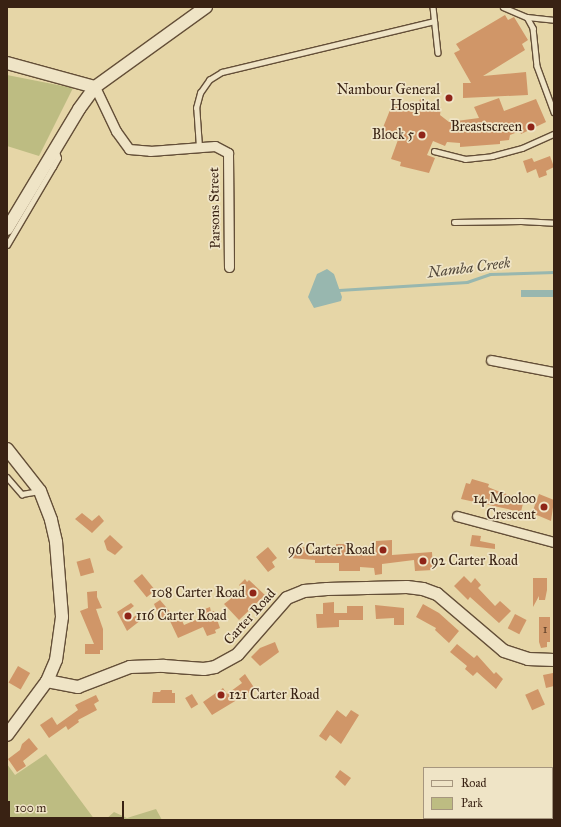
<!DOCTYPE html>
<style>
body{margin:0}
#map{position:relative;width:561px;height:827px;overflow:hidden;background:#e6d6a7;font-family:"IM FELL Great Primer",serif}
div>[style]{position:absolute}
.green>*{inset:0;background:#bdbc82}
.water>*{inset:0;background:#98b7af;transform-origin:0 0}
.stream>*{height:2.5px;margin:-1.25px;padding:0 1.25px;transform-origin:1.25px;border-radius:1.25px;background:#98b7af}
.building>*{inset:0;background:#d09668;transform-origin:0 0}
.roads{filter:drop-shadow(1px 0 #644f38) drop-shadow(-1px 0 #644f38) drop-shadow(0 1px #644f38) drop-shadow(0 -1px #644f38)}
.lane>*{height:4.5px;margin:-2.25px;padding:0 2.25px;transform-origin:2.25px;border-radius:2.25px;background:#efe4c6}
.street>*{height:9px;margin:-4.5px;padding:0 4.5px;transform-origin:4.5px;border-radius:4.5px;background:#efe4c6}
.secondary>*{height:12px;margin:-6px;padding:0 6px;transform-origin:6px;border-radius:6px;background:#efe4c6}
.dots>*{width:11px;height:11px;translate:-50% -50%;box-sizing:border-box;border:2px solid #efe4c6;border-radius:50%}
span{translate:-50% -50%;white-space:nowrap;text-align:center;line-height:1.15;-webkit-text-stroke:3.5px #efe4c6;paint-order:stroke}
.number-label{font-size:12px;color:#5f3f28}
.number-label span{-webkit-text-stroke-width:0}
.poi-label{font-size:14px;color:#392213}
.right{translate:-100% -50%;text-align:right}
.left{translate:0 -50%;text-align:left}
.street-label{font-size:14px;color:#392213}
.water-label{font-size:15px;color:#51473a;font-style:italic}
.frame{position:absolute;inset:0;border:8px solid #392213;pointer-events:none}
.legend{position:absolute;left:423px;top:767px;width:130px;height:52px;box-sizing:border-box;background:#efe4c6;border:1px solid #a6967e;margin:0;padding:5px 7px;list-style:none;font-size:12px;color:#392213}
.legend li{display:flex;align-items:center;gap:8px;height:20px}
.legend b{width:20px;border:1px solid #a6967e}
.scale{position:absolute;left:8px;top:801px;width:116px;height:18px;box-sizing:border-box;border:2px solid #392213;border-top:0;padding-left:5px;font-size:12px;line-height:14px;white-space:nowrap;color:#392213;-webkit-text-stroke:3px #efe4c6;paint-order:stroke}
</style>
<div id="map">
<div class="green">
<i style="clip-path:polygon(7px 75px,73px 88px,39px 156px,7px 146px)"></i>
<i style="clip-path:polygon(46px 754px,95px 820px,7px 820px,7px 764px,15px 775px)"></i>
<i style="clip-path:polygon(156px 809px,162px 820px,105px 820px,114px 812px,127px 818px)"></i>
</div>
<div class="water">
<i style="clip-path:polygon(327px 269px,334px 274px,342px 297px,341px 301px,314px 308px,308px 297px,310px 292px,317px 274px)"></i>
<i style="left:521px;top:290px;width:33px;height:7px"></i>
</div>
<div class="stream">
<i style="left:339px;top:290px;width:128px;rotate:-3.6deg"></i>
<i style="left:467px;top:282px;width:24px;rotate:-19deg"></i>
<i style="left:490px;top:274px;width:64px;rotate:-1.8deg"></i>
</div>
<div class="building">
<i style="clip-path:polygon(505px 15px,508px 20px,514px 17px,528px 40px,522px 44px,525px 50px,483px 76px,526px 72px,528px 95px,463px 98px,463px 83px,471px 83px,454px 53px,460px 50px,456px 44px)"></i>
<i style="clip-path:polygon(499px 98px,504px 111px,536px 99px,546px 122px,521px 134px,520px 131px,510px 135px,509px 140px,500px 141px,500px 144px,460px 147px,460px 143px,447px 142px,445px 146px,433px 141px,427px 155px,435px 158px,429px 173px,400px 166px,401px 162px,391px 159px,399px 137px,382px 130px,392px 105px,415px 113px,420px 99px,441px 108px,440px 115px,449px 122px,479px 118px,474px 107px)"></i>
<i style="clip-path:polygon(550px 156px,554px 167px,546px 171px,547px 175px,539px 178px,536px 169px,527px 173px,523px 161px,532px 158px,534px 162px)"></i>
<i style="clip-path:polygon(472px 479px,489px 484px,488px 487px,500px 492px,524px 499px,521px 512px,461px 499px,466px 483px,470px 484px)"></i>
<i style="clip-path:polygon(539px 494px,554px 500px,551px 521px,532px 513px)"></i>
<i style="clip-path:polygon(82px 513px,92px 521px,99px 515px,104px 521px,92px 533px,75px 519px)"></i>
<i style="clip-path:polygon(110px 535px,123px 547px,115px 555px,107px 550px,104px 541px)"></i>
<i style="clip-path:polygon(472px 535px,481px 536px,480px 541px,495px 544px,495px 549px,470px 546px)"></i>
<i style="clip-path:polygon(392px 540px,392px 555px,432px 552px,433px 570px,415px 571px,414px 560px,382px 564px,382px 574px,375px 575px,374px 568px,360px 567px,360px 571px,339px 571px,339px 563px,315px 563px,315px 560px,290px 558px,290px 548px,306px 547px,308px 552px,337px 552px,336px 544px,347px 544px,347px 553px,374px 554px,376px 541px)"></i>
<i style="clip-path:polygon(268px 547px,277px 558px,272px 562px,275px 567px,268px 572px,256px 557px)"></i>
<i style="left:90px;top:558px;width:15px;height:14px;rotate:74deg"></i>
<i style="left:142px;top:574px;width:21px;height:11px;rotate:51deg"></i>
<i style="clip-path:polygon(464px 576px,471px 583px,475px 578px,481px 585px,478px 588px,495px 606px,500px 601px,511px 611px,499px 623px,470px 597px,468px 600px,454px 586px)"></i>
<i style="clip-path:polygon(533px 578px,547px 578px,547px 590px,545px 600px,539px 600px,539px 596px,533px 607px)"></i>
<i style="clip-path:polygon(245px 579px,247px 582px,249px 580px,265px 595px,239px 620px,224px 604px,243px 589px,239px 585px)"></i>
<i style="clip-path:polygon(97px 591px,97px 597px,102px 608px,96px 609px,103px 629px,103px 650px,100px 650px,100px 654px,85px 654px,85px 644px,94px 644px,80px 611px,88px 608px,87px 592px)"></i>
<i style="clip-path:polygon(160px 600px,172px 614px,161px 620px,154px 604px)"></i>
<i style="clip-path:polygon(334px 602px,334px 613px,347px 613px,347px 606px,363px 606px,363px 620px,339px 620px,339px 627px,317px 628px,316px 614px,323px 614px,323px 603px)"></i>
<i style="clip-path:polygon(131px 603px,134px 606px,124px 614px,128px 620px,137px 615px,141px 620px,127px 631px,117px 612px)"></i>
<i style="clip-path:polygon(423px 604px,439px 613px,459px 631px,449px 643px,435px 630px,436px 628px,416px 617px)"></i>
<i style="clip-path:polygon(375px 605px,404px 608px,404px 625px,394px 625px,394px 618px,376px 619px)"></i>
<i style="clip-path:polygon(210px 607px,211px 612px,214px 611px,220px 628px,215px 630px,216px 633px,207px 636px,203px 627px,178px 638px,170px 621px,180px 616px,184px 625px,200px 618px,199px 615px,203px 614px,202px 610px)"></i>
<i style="left:515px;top:614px;width:13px;height:16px;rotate:27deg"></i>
<i style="clip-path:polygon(539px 617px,550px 617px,550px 642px,547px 642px,547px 647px,541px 648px,539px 642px)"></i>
<i style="clip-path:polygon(275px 642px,279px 652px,260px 666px,251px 657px,260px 648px)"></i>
<i style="clip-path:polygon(457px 644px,474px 658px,477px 655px,494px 674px,496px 672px,503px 679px,496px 689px,477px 672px,473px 676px,465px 669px,467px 666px,450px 652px)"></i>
<i style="left:18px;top:666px;width:14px;height:19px;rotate:30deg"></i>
<i style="clip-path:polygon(553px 673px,554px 686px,546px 688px,543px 675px)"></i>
<i style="clip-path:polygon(245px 674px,255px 689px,212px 715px,203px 702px,223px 688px,227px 694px,242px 683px,239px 679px)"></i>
<i style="left:538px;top:689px;width:17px;height:14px;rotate:66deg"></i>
<i style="clip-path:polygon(161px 690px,172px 690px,172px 693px,175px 693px,175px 703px,152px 703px,153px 692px,160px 692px)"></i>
<i style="left:192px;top:694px;width:12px;height:8px;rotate:59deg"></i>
<i style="clip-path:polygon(96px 695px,99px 701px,94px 704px,97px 710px,78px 720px,79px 722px,68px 730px,66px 726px,49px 738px,40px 725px,52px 717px,57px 725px,78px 710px,75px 705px)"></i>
<i style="clip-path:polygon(337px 710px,346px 717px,351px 710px,359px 715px,341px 744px,330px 735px,326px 741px,319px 736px)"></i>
<i style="clip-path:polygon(29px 738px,38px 749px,23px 761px,26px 766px,17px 772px,8px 759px,20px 750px,22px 744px)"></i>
<i style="clip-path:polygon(340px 770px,351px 778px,345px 786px,335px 777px)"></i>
</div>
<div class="roads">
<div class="lane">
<i style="left:433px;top:7px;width:46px;rotate:83.8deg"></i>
<i style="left:503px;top:7px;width:26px;rotate:23deg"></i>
<i style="left:527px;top:17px;width:27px;rotate:6deg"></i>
<i style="left:527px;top:17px;width:13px;rotate:61deg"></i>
<i style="left:533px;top:28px;width:38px;rotate:84deg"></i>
<i style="left:537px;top:66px;width:49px;rotate:69.7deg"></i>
<i style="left:199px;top:147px;width:39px;rotate:-94deg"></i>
<i style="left:196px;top:108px;width:16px;rotate:-75deg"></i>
<i style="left:200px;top:93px;width:16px;rotate:-55deg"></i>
<i style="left:209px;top:80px;width:15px;rotate:-32deg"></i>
<i style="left:222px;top:72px;width:218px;rotate:-13.5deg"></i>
<i style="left:434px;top:151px;width:32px;rotate:14deg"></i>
<i style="left:465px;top:159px;width:27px;rotate:-6deg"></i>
<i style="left:492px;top:156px;width:31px;rotate:-15deg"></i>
<i style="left:522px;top:148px;width:35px;rotate:-24deg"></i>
<i style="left:454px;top:222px;width:67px;rotate:-0.9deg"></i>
<i style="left:521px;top:221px;width:33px;rotate:3deg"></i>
<i style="left:7px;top:245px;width:91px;rotate:-59.5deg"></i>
<i style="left:53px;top:167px;width:10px;rotate:-61deg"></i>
<i style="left:58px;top:158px;width:6px;rotate:-108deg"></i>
<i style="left:7px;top:477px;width:23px;rotate:49deg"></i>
<i style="left:22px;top:494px;width:17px;rotate:-10deg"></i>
</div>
<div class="street">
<i style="left:95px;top:87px;width:49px;rotate:64.5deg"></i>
<i style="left:116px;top:131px;width:22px;rotate:54deg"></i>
<i style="left:129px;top:149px;width:21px;rotate:5deg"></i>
<i style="left:150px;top:151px;width:65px;rotate:-4.4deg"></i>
<i style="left:215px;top:146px;width:15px;rotate:28deg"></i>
<i style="left:228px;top:153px;width:114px;rotate:89.5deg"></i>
<i style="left:491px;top:360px;width:64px;rotate:10.8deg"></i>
<i style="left:457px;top:516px;width:100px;rotate:15deg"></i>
<i style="left:552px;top:795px;width:2px;rotate:-27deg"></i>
<i style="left:517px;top:820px;width:4px;rotate:-34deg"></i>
</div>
<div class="secondary">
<i style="left:7px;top:63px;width:91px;rotate:15.3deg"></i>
<i style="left:7px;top:229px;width:140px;rotate:-59deg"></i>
<i style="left:79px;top:109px;width:27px;rotate:-54deg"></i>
<i style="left:95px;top:87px;width:137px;rotate:-35.8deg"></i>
<i style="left:7px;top:449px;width:53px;rotate:51.8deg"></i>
<i style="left:40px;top:491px;width:31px;rotate:69deg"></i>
<i style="left:51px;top:520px;width:23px;rotate:77deg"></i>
<i style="left:56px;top:542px;width:75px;rotate:85.4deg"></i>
<i style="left:62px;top:617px;width:43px;rotate:97.9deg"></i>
<i style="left:56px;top:660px;width:23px;rotate:113deg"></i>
<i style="left:47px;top:681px;width:67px;rotate:126.5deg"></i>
<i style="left:47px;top:681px;width:32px;rotate:11deg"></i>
<i style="left:78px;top:687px;width:56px;rotate:-21deg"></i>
<i style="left:130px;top:667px;width:34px;rotate:-2deg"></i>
<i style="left:164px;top:666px;width:40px;rotate:4.3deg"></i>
<i style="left:204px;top:669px;width:11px;rotate:-10deg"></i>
<i style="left:215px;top:667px;width:26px;rotate:-29deg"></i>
<i style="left:238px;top:654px;width:74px;rotate:-48.8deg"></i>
<i style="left:287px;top:598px;width:18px;rotate:-22deg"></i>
<i style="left:304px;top:591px;width:23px;rotate:-5deg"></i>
<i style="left:327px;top:589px;width:80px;rotate:-1.4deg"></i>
<i style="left:407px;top:587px;width:16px;rotate:7deg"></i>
<i style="left:423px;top:589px;width:15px;rotate:20deg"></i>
<i style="left:437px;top:594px;width:88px;rotate:40.4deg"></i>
<i style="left:504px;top:651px;width:25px;rotate:18deg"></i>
<i style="left:528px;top:659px;width:26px;rotate:2deg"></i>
</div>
</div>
<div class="dots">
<i style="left:449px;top:98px;background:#8f2418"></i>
<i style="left:531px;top:127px;background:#8f2418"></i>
<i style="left:422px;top:135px;background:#8f2418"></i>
<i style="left:544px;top:507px;background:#8f2418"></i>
<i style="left:383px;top:550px;background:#8f2418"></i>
<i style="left:423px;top:561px;background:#8f2418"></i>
<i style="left:253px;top:593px;background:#8f2418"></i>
<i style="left:128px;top:616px;background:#8f2418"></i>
<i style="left:221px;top:695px;background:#8f2418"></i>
</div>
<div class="number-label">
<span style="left:545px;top:630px">1</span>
</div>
<div class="poi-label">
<span class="right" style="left:440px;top:98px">Nambour General<br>Hospital</span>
<span class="right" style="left:522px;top:127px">Breastscreen</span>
<span class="right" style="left:414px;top:135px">Block 5</span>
<span class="right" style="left:536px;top:507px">14 Mooloo<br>Crescent</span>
<span class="right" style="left:375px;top:550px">96 Carter Road</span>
<span class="left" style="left:431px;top:561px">92 Carter Road</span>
<span class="right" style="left:245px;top:593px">108 Carter Road</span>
<span class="left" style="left:136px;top:616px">116 Carter Road</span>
<span class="left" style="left:229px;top:695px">121 Carter Road</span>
</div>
<div class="street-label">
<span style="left:215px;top:208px;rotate:-91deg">Parsons Street</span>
<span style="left:250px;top:617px;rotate:-48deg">Carter Road</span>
</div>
<div class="water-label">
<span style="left:469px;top:268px;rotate:-7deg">Namba Creek</span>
</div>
<div class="frame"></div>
<ul class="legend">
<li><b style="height:5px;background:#efe4c6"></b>Road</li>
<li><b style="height:11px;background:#bdbc82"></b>Park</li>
</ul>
<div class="scale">100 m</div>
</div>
